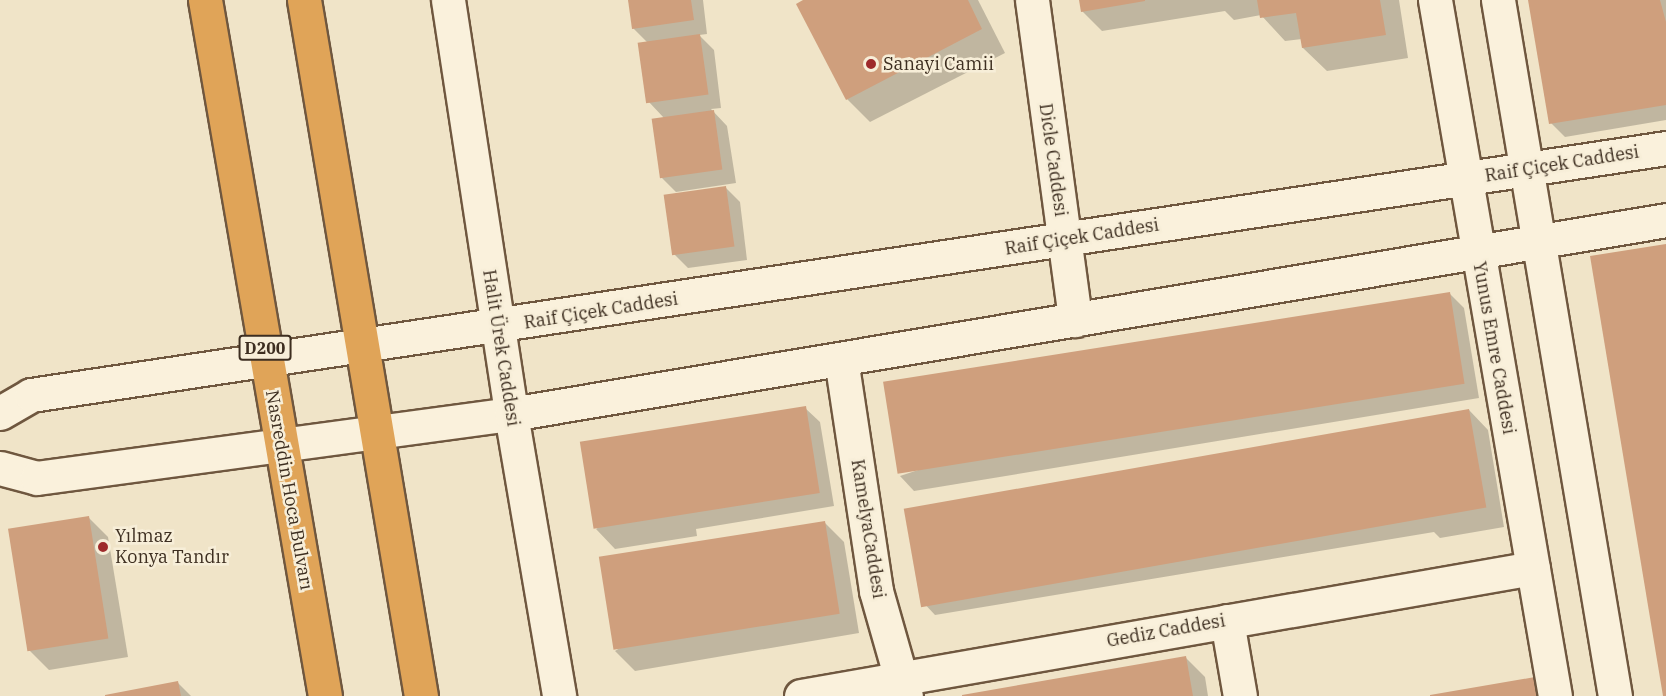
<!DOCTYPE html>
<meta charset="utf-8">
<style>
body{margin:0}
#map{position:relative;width:1666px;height:696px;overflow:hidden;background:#f0e4c8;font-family:"IBM Plex Serif",serif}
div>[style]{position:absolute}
.shadow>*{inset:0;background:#0003}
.building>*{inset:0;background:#cf9f7d;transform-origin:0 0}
.roads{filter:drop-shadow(2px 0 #6f573f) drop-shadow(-2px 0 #6f573f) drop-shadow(0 2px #6f573f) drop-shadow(0 -2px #6f573f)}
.secondary>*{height:33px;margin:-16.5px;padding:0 16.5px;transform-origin:16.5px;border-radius:16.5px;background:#faf1dc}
.highway>*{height:33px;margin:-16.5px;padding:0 16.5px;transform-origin:16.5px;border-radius:16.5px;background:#e0a458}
.dots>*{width:16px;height:16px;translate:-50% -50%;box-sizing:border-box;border:3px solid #f7eed8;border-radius:50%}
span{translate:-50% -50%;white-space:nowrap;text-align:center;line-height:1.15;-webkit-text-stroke:5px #f7eed8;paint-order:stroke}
.shield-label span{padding:2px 4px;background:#f7eed8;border:2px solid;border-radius:4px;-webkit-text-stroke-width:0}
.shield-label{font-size:16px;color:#3d2e20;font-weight:700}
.poi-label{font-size:18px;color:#3d2e20}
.left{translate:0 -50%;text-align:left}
.street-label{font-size:18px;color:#3d2e20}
</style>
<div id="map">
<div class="shadow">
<i style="clip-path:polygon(629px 0,703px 0,707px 34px,699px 35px,714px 50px,721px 108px,711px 109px,727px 126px,736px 183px,676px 192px,662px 178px,664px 118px,648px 101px,648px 43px,633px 28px)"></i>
<i style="clip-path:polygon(807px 0,978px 0,1005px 53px,870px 122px,847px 99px)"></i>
<i style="clip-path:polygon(1080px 0,1399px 0,1408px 58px,1327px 71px,1303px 48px,1302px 39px,1285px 41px,1261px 15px,1234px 20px,1225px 11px,1102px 31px,1082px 11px)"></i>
<i style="clip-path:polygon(1530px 0,1666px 0,1666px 120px,1565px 137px,1551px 123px)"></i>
<i style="clip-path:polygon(726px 188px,740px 202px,747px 260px,688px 268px,674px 254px)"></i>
<i style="clip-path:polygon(1450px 294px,1464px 308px,1479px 398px,914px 491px,900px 476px)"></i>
<i style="clip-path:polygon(805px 408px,820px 422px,834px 506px,696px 529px,697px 536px,615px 549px,596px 529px)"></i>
<i style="clip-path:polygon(1469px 410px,1488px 430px,1504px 527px,1440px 538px,1434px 532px,935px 615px,921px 600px)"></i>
<i style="clip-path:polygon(89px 518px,108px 537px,128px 657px,49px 670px,29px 650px)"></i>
<i style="clip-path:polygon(824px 522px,844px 542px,859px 633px,635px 671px,615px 651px)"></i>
<i style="clip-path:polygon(1185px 657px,1205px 677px,1208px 696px,964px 696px)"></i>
<i style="clip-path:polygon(177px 682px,191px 696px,107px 696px)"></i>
</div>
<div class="building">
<i style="clip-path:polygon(628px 0,691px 0,694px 20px,632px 29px)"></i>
<i style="clip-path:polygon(803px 0,968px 0,982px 29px,846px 100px,796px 4px)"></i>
<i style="clip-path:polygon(1079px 0,1145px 0,1145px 1px,1081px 12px)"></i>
<i style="clip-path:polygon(1257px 0,1380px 0,1386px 35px,1302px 48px,1296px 13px,1260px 18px)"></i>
<i style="clip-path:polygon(1528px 0,1660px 0,1666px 22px,1666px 105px,1549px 124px)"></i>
<i style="left:700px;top:34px;width:61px;height:63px;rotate:82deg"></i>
<i style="left:714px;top:110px;width:60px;height:63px;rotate:82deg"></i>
<i style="left:726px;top:186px;width:61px;height:63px;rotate:82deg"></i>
<i style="clip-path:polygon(1666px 244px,1666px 696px,1663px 696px,1590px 256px)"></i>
<i style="left:1450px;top:292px;width:93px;height:574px;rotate:81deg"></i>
<i style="left:806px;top:406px;width:88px;height:229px;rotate:81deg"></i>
<i style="left:1469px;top:409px;width:100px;height:574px;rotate:80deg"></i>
<i style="left:89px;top:516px;width:124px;height:82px;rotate:81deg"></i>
<i style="left:825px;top:521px;width:94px;height:229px;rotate:81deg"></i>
<i style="clip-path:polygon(1186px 656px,1193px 696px,962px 696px,962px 695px)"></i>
<i style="clip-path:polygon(1535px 677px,1538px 696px,1430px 696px,1430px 695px)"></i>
<i style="clip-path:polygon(178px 681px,181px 696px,105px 696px,105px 695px)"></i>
</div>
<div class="roads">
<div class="secondary">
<i style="left:448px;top:0;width:419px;rotate:81.3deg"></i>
<i style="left:511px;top:414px;width:286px;rotate:80.3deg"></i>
<i style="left:1032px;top:0;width:323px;rotate:82.3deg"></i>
<i style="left:1435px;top:0;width:706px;rotate:80.22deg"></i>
<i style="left:1498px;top:0;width:706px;rotate:80.46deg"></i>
<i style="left:841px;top:359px;width:235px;rotate:81.4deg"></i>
<i style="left:876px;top:591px;width:109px;rotate:74.1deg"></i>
<i style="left:0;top:413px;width:36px;rotate:-30deg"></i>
<i style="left:31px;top:395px;width:1654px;rotate:-8.59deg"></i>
<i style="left:0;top:468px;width:38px;rotate:15deg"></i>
<i style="left:37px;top:478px;width:478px;rotate:-7.7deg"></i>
<i style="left:511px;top:414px;width:1171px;rotate:-9.53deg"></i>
<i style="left:1227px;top:621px;width:76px;rotate:80.2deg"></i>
<i style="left:801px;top:696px;width:743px;rotate:-9.92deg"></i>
</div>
<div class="highway">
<i style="left:205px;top:0;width:706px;rotate:80.22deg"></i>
<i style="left:304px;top:0;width:706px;rotate:80.46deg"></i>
</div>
</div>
<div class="dots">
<i style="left:871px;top:64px;background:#9e2a2b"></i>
<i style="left:103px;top:547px;background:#9e2a2b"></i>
</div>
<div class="shield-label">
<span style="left:265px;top:348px">D200</span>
</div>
<div class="poi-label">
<span class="left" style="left:883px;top:64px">Sanayi Camii</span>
<span class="left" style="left:115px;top:547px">Yılmaz<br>Konya Tandır</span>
</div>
<div class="street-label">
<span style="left:1053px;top:160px;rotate:82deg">Dicle Caddesi</span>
<span style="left:1562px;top:164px;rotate:-9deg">Raif Çiçek Caddesi</span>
<span style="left:1082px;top:237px;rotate:-9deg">Raif Çiçek Caddesi</span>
<span style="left:601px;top:311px;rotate:-9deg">Raif Çiçek Caddesi</span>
<span style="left:501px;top:348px;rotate:81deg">Halit Ürek Caddesi</span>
<span style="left:1494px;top:348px;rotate:80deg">Yunus Emre Caddesi</span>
<span style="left:289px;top:490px;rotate:80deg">Nasreddin Hoca Bulvarı</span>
<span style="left:868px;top:529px;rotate:81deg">KamelyaCaddesi</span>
<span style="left:1166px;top:631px;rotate:-10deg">Gediz Caddesi</span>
</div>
</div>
